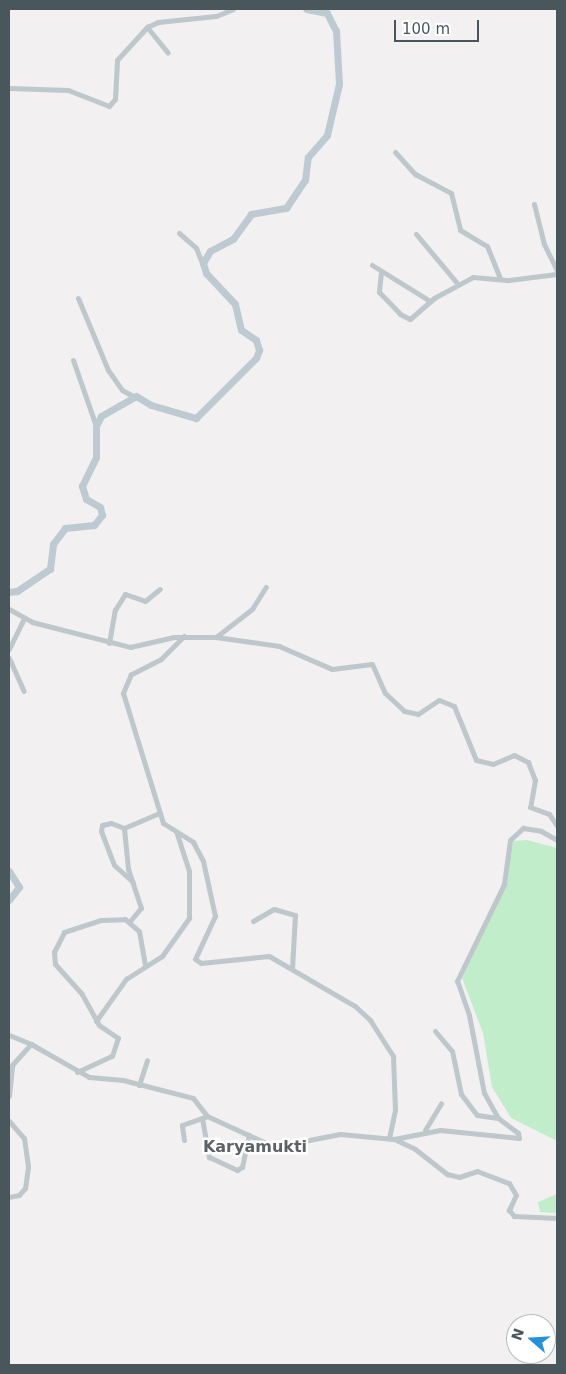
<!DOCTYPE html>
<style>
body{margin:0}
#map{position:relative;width:566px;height:1374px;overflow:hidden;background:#f2f0f1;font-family:"DejaVu Sans",sans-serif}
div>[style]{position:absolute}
.green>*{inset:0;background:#c2edcb}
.street>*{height:5px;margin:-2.5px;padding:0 2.5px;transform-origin:2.5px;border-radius:2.5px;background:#bdc7cc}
.secondary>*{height:7px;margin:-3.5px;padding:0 3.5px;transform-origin:3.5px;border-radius:3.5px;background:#bdcad1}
span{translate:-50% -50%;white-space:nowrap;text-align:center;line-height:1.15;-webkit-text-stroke:5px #fff;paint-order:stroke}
.quarter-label{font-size:16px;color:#5d6265;font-weight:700}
.frame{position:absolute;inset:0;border:10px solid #49575d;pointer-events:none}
.north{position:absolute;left:506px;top:1314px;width:50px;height:50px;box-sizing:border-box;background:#fff;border:1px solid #b6bcbe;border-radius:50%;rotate:289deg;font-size:14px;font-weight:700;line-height:20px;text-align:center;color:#49575d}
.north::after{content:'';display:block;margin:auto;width:18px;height:22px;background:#2491d9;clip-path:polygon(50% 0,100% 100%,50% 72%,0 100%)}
.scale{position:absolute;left:394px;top:20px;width:85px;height:22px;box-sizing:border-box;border:2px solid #49575d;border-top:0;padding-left:6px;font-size:15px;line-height:18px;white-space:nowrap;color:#49575d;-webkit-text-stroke:4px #fff;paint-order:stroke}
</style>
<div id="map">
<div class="green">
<i style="clip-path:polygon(527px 840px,557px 848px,557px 1141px,511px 1118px,492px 1087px,483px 1033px,462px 978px,502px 893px,509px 850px,514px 841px)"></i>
<i style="clip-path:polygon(557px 1194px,557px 1213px,540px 1212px,538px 1202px)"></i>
</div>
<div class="street">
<i style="left:147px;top:27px;width:33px;rotate:51deg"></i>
<i style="left:9px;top:88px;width:59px;rotate:1.9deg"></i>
<i style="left:68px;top:90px;width:44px;rotate:21.3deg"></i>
<i style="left:109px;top:106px;width:9px;rotate:-49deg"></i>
<i style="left:115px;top:99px;width:39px;rotate:-87deg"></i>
<i style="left:117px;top:60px;width:45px;rotate:-47.7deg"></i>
<i style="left:147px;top:27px;width:12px;rotate:-24deg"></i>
<i style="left:158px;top:22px;width:58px;rotate:-5.9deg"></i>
<i style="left:216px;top:16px;width:18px;rotate:-22deg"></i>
<i style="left:395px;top:152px;width:30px;rotate:48deg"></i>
<i style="left:415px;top:174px;width:41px;rotate:27.8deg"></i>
<i style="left:451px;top:193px;width:38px;rotate:76deg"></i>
<i style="left:460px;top:230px;width:31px;rotate:31deg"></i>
<i style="left:487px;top:246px;width:35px;rotate:68deg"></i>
<i style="left:534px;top:204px;width:41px;rotate:76deg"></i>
<i style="left:544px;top:244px;width:30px;rotate:64deg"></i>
<i style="left:179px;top:233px;width:23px;rotate:41deg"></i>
<i style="left:196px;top:248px;width:18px;rotate:68deg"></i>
<i style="left:416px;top:234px;width:64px;rotate:50.1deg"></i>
<i style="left:372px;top:265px;width:68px;rotate:31.8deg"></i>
<i style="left:381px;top:272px;width:20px;rotate:96deg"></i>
<i style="left:379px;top:292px;width:30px;rotate:46deg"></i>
<i style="left:400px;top:314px;width:11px;rotate:27deg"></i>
<i style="left:410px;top:319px;width:32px;rotate:-41deg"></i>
<i style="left:434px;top:298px;width:44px;rotate:-28.3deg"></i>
<i style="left:473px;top:277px;width:36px;rotate:5deg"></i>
<i style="left:509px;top:280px;width:48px;rotate:-7.1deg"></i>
<i style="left:78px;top:298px;width:78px;rotate:67.4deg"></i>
<i style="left:108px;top:370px;width:24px;rotate:55deg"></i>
<i style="left:122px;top:390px;width:13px;rotate:29deg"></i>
<i style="left:73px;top:360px;width:70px;rotate:70.8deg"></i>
<i style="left:9px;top:609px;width:26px;rotate:29deg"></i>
<i style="left:32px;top:622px;width:101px;rotate:14.3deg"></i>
<i style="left:130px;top:647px;width:45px;rotate:-12.8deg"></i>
<i style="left:174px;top:637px;width:42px"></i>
<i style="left:216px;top:637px;width:64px;rotate:8.1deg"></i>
<i style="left:279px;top:646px;width:58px;rotate:23.5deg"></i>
<i style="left:332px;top:669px;width:40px;rotate:-7.1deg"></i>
<i style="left:372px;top:664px;width:32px;rotate:66deg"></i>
<i style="left:385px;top:693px;width:26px;rotate:43deg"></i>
<i style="left:404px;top:711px;width:14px;rotate:12deg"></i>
<i style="left:418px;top:714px;width:25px;rotate:-34deg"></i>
<i style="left:439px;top:700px;width:16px;rotate:22deg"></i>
<i style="left:454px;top:706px;width:58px;rotate:67.8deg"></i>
<i style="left:476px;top:760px;width:17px;rotate:13deg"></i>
<i style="left:493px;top:764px;width:23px;rotate:-23deg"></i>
<i style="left:514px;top:755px;width:16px;rotate:27deg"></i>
<i style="left:528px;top:762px;width:19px;rotate:69deg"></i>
<i style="left:535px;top:780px;width:27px;rotate:100deg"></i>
<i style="left:530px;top:807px;width:20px;rotate:20deg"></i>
<i style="left:549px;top:814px;width:14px;rotate:56deg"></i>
<i style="left:184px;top:636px;width:33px;rotate:135deg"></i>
<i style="left:161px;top:659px;width:34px;rotate:153deg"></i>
<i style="left:131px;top:674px;width:21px;rotate:113deg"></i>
<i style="left:123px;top:693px;width:136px;rotate:72.9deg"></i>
<i style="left:163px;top:823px;width:36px;rotate:32deg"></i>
<i style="left:193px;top:842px;width:21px;rotate:62deg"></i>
<i style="left:203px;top:861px;width:56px;rotate:77.7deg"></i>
<i style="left:215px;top:916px;width:47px;rotate:114.9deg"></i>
<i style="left:195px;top:959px;width:7px;rotate:34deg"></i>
<i style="left:201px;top:963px;width:68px;rotate:-5.9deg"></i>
<i style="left:269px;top:956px;width:99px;rotate:30.2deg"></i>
<i style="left:355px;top:1006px;width:21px;rotate:43deg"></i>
<i style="left:370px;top:1020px;width:43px;rotate:57.4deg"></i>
<i style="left:393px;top:1056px;width:54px;rotate:87.9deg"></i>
<i style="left:395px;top:1110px;width:29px;rotate:102deg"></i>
<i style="left:216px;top:637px;width:46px;rotate:-37.9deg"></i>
<i style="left:252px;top:609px;width:26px;rotate:-58deg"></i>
<i style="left:109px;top:643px;width:34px;rotate:-80deg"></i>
<i style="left:115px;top:610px;width:19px;rotate:-58deg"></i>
<i style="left:125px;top:594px;width:21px;rotate:19deg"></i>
<i style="left:145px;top:601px;width:19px;rotate:-39deg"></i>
<i style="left:9px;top:649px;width:34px;rotate:-64deg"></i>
<i style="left:9px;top:658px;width:36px;rotate:66deg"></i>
<i style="left:124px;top:828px;width:14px;rotate:-159deg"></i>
<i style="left:111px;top:823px;width:9px;rotate:167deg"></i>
<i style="left:102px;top:825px;width:6px;rotate:99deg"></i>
<i style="left:101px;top:831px;width:36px;rotate:69deg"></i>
<i style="left:114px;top:865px;width:25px;rotate:42deg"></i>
<i style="left:130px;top:921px;width:17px;rotate:-50deg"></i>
<i style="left:141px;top:908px;width:41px;rotate:-108.4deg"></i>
<i style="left:128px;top:869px;width:41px;rotate:-95.6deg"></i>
<i style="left:124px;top:828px;width:39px;rotate:-23deg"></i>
<i style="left:253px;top:921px;width:24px;rotate:-30deg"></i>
<i style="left:274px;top:909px;width:22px;rotate:16deg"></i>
<i style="left:295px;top:915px;width:53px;rotate:93.2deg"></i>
<i style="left:96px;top:1021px;width:52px;rotate:-54.5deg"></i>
<i style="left:126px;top:979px;width:43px;rotate:-32.6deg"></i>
<i style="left:162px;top:956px;width:47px;rotate:-54.6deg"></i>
<i style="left:189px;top:918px;width:47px;rotate:-90deg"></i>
<i style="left:189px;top:871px;width:40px;rotate:-108deg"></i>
<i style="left:435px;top:1031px;width:26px;rotate:50deg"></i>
<i style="left:452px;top:1051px;width:44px;rotate:78.2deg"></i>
<i style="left:461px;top:1094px;width:26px;rotate:53deg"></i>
<i style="left:477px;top:1115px;width:21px;rotate:8deg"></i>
<i style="left:9px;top:1035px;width:24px;rotate:22deg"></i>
<i style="left:77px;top:1072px;width:38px;rotate:-25deg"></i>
<i style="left:112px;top:1056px;width:19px;rotate:-72deg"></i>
<i style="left:118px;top:1038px;width:23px;rotate:-146deg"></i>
<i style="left:99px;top:1025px;width:35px;rotate:-119deg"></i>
<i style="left:82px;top:994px;width:40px;rotate:-132deg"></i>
<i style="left:55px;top:964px;width:12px;rotate:-95deg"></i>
<i style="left:54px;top:952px;width:22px;rotate:-63deg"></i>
<i style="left:64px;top:932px;width:39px;rotate:-18deg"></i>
<i style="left:101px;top:920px;width:24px;rotate:-2deg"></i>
<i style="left:125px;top:919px;width:18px;rotate:41deg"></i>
<i style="left:139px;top:931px;width:34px;rotate:80deg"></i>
<i style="left:139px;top:1085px;width:26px;rotate:-72deg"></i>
<i style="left:9px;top:1096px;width:31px;rotate:-84deg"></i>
<i style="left:12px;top:1065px;width:28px;rotate:-48deg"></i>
<i style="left:31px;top:1044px;width:67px;rotate:29.6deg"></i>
<i style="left:89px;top:1077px;width:34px;rotate:5deg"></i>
<i style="left:123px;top:1080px;width:72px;rotate:14.4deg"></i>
<i style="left:193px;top:1098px;width:23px;rotate:52deg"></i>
<i style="left:207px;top:1116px;width:65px;rotate:24.6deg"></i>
<i style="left:266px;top:1143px;width:22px;rotate:3deg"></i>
<i style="left:288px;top:1144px;width:53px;rotate:-10.9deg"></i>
<i style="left:340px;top:1134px;width:54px;rotate:5.3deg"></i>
<i style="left:394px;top:1139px;width:23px;rotate:25deg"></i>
<i style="left:415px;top:1149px;width:41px;rotate:38deg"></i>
<i style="left:447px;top:1174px;width:12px;rotate:14deg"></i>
<i style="left:459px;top:1177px;width:19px;rotate:-18deg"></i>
<i style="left:477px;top:1171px;width:34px;rotate:21deg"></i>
<i style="left:509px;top:1183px;width:14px;rotate:60deg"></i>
<i style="left:516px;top:1195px;width:17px;rotate:115deg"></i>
<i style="left:509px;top:1210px;width:8px;rotate:50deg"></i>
<i style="left:514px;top:1216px;width:43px;rotate:2.7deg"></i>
<i style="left:202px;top:1118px;width:40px;rotate:80deg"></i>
<i style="left:209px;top:1157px;width:31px;rotate:25deg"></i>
<i style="left:237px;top:1170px;width:6px;rotate:-31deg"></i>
<i style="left:242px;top:1167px;width:33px;rotate:-78deg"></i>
<i style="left:9px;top:1121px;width:23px;rotate:49deg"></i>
<i style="left:24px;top:1138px;width:29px;rotate:82deg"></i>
<i style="left:28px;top:1167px;width:21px;rotate:98deg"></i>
<i style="left:25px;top:1188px;width:9px;rotate:131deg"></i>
<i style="left:19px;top:1195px;width:10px;rotate:169deg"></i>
<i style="left:425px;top:1130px;width:31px;rotate:-59deg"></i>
<i style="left:394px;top:1139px;width:47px;rotate:-11.1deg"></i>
<i style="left:440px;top:1130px;width:79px;rotate:5.8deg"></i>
<i style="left:519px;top:1138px;width:5px;rotate:-101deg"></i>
<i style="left:518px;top:1133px;width:25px;rotate:-143deg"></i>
<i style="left:498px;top:1118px;width:29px;rotate:-119deg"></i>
<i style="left:484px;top:1093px;width:79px;rotate:-100.9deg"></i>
<i style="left:469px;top:1015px;width:36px;rotate:-109deg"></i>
<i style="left:457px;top:981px;width:108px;rotate:-64.1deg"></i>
<i style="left:504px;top:884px;width:44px;rotate:-82.2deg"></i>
<i style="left:510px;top:840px;width:18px;rotate:-43deg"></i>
<i style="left:523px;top:828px;width:18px;rotate:9deg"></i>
<i style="left:541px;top:831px;width:18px;rotate:29deg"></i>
<i style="left:184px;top:1140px;width:15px;rotate:-98deg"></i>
<i style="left:182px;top:1125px;width:24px;rotate:-19deg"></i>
</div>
<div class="secondary">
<i style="left:9px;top:592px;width:8px;rotate:-7deg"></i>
<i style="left:17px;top:591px;width:40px;rotate:-34deg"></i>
<i style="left:50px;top:569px;width:25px;rotate:-83deg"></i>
<i style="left:53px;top:544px;width:20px;rotate:-53deg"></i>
<i style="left:65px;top:528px;width:29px;rotate:-6deg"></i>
<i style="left:94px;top:525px;width:13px;rotate:-51deg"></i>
<i style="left:102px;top:515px;width:8px;rotate:-104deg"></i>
<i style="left:100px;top:507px;width:16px;rotate:-150deg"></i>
<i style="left:86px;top:499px;width:14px;rotate:-107deg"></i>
<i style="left:82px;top:486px;width:32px;rotate:-64deg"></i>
<i style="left:96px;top:457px;width:31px;rotate:-90deg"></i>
<i style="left:96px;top:426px;width:11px;rotate:-63deg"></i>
<i style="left:101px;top:416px;width:40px;rotate:-29.7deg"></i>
<i style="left:136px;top:396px;width:17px;rotate:31deg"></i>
<i style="left:151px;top:405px;width:47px;rotate:16.1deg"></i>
<i style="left:196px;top:418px;width:85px;rotate:-45deg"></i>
<i style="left:256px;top:358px;width:9px;rotate:-69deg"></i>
<i style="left:259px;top:350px;width:10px;rotate:-107deg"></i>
<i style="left:256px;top:340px;width:18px;rotate:-146deg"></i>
<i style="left:241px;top:330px;width:27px;rotate:-103deg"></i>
<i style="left:235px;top:304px;width:42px;rotate:-133.1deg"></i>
<i style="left:206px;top:273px;width:10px;rotate:-107deg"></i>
<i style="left:203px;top:263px;width:14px;rotate:-60deg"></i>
<i style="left:210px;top:251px;width:26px;rotate:-28deg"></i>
<i style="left:233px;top:239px;width:31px;rotate:-54deg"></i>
<i style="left:251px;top:214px;width:36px;rotate:-10deg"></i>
<i style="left:286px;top:208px;width:34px;rotate:-56deg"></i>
<i style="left:305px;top:180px;width:23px;rotate:-83deg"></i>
<i style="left:308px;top:157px;width:29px;rotate:-49deg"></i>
<i style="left:327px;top:135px;width:52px;rotate:-76.8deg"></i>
<i style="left:339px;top:84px;width:53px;rotate:-93.2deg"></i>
<i style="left:336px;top:31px;width:20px;rotate:-117deg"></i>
<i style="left:327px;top:13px;width:21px;rotate:-169deg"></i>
<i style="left:9px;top:871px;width:19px;rotate:58deg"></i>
<i style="left:19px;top:887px;width:16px;rotate:128deg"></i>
</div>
<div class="quarter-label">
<span style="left:255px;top:1147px">Karyamukti</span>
</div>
<div class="frame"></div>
<div class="north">N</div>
<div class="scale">100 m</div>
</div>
